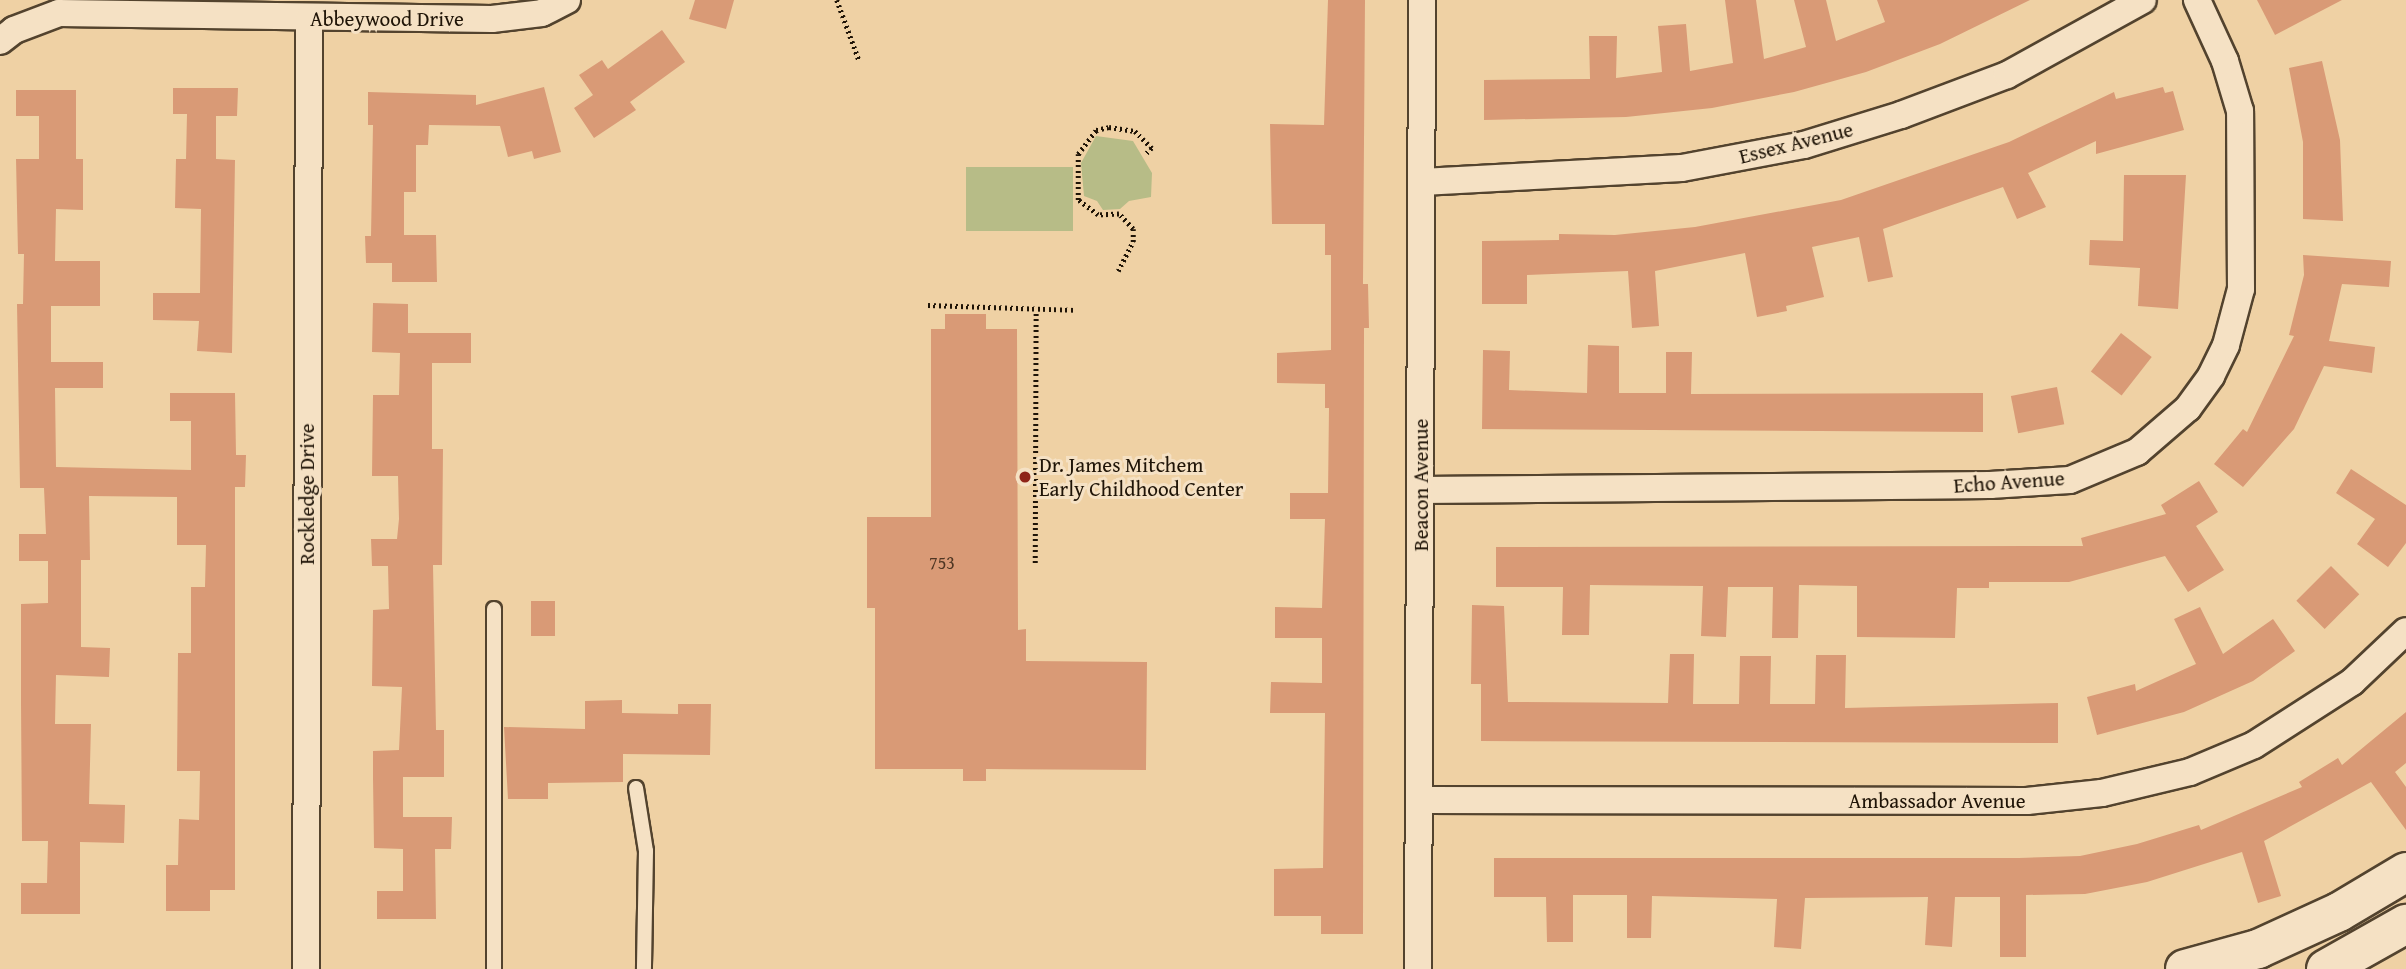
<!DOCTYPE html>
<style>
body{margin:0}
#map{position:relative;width:2406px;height:969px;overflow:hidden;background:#efd1a4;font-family:"Gentium Book Plus",serif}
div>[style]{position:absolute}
.green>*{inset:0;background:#b7bc87;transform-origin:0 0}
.building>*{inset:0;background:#d99a76;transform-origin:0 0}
.path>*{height:4.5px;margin-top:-2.25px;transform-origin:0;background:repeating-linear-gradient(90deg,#1f1407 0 2px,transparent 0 5.5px)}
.roads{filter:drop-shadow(2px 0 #53432e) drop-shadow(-2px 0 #53432e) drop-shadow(0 2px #53432e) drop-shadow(0 -2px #53432e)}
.service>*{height:14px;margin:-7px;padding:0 7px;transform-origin:7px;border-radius:7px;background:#f5e1c4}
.minor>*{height:26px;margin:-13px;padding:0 13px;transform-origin:13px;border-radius:13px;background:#f5e1c4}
.secondary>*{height:38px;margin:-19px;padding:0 19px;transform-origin:19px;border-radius:19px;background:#f5e1c4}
.dots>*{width:19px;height:19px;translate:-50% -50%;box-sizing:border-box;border:4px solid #f5e1c4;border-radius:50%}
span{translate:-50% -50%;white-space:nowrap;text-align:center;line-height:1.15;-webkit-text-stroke:6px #f5e1c4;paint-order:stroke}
.number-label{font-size:18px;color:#4e3623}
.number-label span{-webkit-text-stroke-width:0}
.street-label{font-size:21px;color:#1f1407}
.poi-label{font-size:21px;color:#1f1407}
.left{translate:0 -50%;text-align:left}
</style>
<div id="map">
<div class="green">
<i style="clip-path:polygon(1096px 136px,1133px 141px,1152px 173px,1151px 197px,1129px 201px,1120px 209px,1103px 210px,1097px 201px,1084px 196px,1081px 163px)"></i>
<i style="left:1073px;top:167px;width:64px;height:107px;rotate:90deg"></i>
</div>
<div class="building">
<i style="clip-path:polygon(695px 0,734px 0,726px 29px,689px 19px)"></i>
<i style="clip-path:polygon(1328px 0,1365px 0,1363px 284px,1368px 284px,1369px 328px,1364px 328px,1363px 934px,1321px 934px,1321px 916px,1274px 916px,1274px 869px,1323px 868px,1325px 713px,1270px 713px,1271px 682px,1322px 683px,1322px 638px,1275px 638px,1275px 607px,1322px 608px,1325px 519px,1290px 519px,1290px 493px,1328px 493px,1329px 408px,1325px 408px,1325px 384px,1277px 383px,1277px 353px,1331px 350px,1331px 255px,1325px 255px,1325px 224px,1272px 224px,1270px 124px,1324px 125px)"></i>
<i style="clip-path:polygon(1725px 0,1756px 0,1764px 59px,1806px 47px,1794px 0,1826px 0,1836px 41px,1885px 22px,1877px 0,2030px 0,1940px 44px,1866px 72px,1794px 92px,1712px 108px,1626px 117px,1484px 120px,1484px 80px,1590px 79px,1589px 36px,1617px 36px,1616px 78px,1662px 72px,1658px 26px,1686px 24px,1690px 71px,1733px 63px)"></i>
<i style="clip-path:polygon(2257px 0,2342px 0,2275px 35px)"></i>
<i style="clip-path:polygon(662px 30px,685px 62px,630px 102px,636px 110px,594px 138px,574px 108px,593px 95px,579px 75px,602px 60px,608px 69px)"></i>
<i style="clip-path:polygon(2322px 61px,2340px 140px,2343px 221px,2303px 219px,2303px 142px,2289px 68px)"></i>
<i style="clip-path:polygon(544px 87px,561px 152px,534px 159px,532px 151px,508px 157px,500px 126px,429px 125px,428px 145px,416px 145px,416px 192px,404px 192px,404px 235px,436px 235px,437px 282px,392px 282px,392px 263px,366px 263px,365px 236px,371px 236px,373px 125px,368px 125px,368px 92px,476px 95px,476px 105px)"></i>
<i style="clip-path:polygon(2163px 87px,2165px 93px,2173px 91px,2184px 130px,2096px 154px,2096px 141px,2028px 173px,2046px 207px,2017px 219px,2003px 187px,1883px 229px,1893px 277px,1868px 282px,1859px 237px,1812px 247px,1824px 297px,1786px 306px,1787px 311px,1757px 317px,1745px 253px,1655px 271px,1659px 326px,1632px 328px,1628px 271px,1527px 275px,1527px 304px,1482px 304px,1482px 241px,1559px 240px,1559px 234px,1615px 235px,1695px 227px,1841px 200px,2009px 142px,2114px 92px,2116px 99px)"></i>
<i style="clip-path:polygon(173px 88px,238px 88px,237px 116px,216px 116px,216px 159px,235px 160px,232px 353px,197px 351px,199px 321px,153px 320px,153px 293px,200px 293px,201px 209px,175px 208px,176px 159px,186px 159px,187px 114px,173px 114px)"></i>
<i style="clip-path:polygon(16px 90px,76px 90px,76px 159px,83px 159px,83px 210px,56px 209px,55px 261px,100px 261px,100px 306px,51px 306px,51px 362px,103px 362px,103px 388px,55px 388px,56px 467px,191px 470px,191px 421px,170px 421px,170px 393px,235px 393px,236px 455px,246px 455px,245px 487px,235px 487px,235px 890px,210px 890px,210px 911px,166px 911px,166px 865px,178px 865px,179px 819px,199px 820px,200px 771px,177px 771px,178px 653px,191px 653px,191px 587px,205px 587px,206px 545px,177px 545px,177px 497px,89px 496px,90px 560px,81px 560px,81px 647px,110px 648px,109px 677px,56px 675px,55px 724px,91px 724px,89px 804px,125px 805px,124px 843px,80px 842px,80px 914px,21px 914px,21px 883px,47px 883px,48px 841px,22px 841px,21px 702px,21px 604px,48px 603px,48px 561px,19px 561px,19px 534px,46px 534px,44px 488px,20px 488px,17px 304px,23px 304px,24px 254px,18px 254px,16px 159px,39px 159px,39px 116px,16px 116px)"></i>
<i style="clip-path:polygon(2124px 175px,2186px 175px,2178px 309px,2138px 306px,2140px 268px,2089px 265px,2090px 240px,2123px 241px)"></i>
<i style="clip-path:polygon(2303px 255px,2391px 261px,2389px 287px,2342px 284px,2329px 341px,2375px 347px,2372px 373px,2324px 366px,2294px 429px,2243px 487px,2214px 464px,2243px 429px,2247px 432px,2294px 336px,2289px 335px,2304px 275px)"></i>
<i style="clip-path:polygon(373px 303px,408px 304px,408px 333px,471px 333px,471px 363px,432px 363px,432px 449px,443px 449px,442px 565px,433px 565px,436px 730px,444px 730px,444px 777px,403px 777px,403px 817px,452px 817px,451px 849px,435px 849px,436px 919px,377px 919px,377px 891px,403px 891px,403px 849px,374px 848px,373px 778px,373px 751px,399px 750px,402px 687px,372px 686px,373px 610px,389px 609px,388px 566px,372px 566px,371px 539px,397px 539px,399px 519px,398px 476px,372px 476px,373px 395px,399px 395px,400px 353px,372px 352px)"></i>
<i style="clip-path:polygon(945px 314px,986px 314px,986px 329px,1017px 329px,1018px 630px,1026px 629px,1026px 661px,1147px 662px,1146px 770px,986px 769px,986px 781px,963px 781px,963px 769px,875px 769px,875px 608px,867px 608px,867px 517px,931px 517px,931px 329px,945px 329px)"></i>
<i style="left:2121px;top:333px;width:39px;height:49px;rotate:38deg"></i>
<i style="clip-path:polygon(1588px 345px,1619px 346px,1619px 393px,1666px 393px,1666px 352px,1692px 352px,1691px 394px,1983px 393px,1983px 432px,1482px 429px,1483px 350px,1510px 351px,1509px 390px,1587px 393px)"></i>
<i style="left:2057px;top:387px;width:38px;height:47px;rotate:79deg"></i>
<i style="clip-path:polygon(2351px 469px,2406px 505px,2406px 543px,2388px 567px,2357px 544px,2375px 519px,2336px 493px)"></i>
<i style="clip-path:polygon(2199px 481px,2218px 512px,2196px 526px,2224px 570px,2188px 592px,2165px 556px,2069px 582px,1989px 582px,1989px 588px,1957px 588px,1955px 638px,1857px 637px,1857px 586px,1799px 585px,1798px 638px,1772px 638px,1773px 587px,1728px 587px,1726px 637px,1701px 636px,1703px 586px,1590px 585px,1589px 635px,1562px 635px,1563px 587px,1496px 587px,1496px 547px,2083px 546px,2081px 538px,2166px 514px,2161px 505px)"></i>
<i style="left:2331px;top:566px;width:40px;height:49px;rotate:45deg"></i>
<i style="left:531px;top:601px;width:24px;height:35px"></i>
<i style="clip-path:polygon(1472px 605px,1504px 606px,1508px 702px,1668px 703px,1670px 654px,1694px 654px,1693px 704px,1739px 704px,1740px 656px,1771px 656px,1770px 704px,1815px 704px,1816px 655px,1846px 655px,1845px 708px,2058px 703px,2058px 743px,1481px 741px,1481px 684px,1471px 684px)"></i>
<i style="clip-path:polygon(2200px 607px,2223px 654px,2273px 619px,2295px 651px,2253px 681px,2184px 712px,2097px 735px,2087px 697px,2135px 684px,2136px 691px,2196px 664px,2174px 619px)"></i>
<i style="clip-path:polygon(622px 700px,622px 713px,678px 714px,678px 704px,711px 704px,710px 755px,623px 754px,623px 782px,548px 783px,548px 799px,508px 799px,504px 727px,585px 729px,585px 701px)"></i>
<i style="clip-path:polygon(2406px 712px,2406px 763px,2395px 772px,2406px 787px,2406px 830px,2371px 782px,2264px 841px,2281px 896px,2258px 903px,2242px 852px,2147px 882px,2085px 894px,2026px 895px,2026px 957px,2000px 957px,2000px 897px,1955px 897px,1952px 947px,1925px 945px,1928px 897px,1805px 898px,1801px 949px,1774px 947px,1777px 899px,1652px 896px,1651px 938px,1627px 938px,1627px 895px,1573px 895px,1573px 942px,1547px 942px,1546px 897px,1494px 897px,1494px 858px,2019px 858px,2080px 856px,2137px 844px,2199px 825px,2201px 830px,2302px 787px,2299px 782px,2338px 758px,2342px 765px)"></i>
</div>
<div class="path">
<i style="left:837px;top:0;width:64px;rotate:69.9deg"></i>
<i style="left:1118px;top:271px;width:33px;rotate:-63deg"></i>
<i style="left:1133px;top:242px;width:13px;rotate:-90deg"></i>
<i style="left:1133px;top:229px;width:21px;rotate:-133deg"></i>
<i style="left:1119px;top:214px;width:21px;rotate:177deg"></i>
<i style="left:1098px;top:215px;width:25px;rotate:-143deg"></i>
<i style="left:1078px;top:200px;width:46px;rotate:-90deg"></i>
<i style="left:1078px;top:154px;width:30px;rotate:-53deg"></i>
<i style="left:1096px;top:130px;width:13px;rotate:-13deg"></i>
<i style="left:1109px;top:127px;width:26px;rotate:9deg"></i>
<i style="left:1135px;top:131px;width:24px;rotate:45deg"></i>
<i style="left:1152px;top:148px;width:10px;rotate:135deg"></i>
<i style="left:928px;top:305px;width:147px;rotate:1.9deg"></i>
<i style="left:1035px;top:563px;width:253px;rotate:-89.8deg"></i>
</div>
<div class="roads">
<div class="service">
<i style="left:494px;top:609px;width:360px;rotate:90deg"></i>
<i style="left:636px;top:788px;width:64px;rotate:81deg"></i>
<i style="left:646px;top:851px;width:118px;rotate:91deg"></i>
</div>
<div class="minor">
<i style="left:0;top:41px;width:18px;rotate:-38deg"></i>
<i style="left:14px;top:30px;width:48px;rotate:-20.7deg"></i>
<i style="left:59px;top:13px;width:433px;rotate:0.8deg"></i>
<i style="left:492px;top:19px;width:50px;rotate:-6.8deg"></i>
<i style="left:542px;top:13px;width:28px;rotate:-27deg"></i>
<i style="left:1422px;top:182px;width:260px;rotate:-3.1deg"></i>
<i style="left:1682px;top:168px;width:124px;rotate:-10.7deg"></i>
<i style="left:1804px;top:145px;width:102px;rotate:-17.2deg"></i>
<i style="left:1901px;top:115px;width:113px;rotate:-20.7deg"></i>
<i style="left:2007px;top:75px;width:155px;rotate:-28.9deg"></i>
<i style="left:1421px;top:490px;width:569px;rotate:-0.5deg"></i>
<i style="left:1990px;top:485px;width:80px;rotate:-3.6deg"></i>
<i style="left:2070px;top:480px;width:73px;rotate:-22.7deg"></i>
<i style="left:2137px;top:452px;width:67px;rotate:-40.8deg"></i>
<i style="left:2188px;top:408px;width:39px;rotate:-54deg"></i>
<i style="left:2211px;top:376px;width:34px;rotate:-64deg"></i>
<i style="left:2226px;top:345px;width:58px;rotate:-75deg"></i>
<i style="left:2241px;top:289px;width:178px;rotate:-90.3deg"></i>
<i style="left:2240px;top:111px;width:52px;rotate:-106.7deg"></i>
<i style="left:2225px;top:61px;width:67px;rotate:-114.7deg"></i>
<i style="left:1421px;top:800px;width:606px;rotate:0.09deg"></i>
<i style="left:2027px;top:801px;width:75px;rotate:-6.1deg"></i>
<i style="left:2102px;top:793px;width:90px;rotate:-13.4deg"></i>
<i style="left:2190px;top:772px;width:69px;rotate:-22.9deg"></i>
<i style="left:2254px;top:745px;width:117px;rotate:-32.7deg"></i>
<i style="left:2352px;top:682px;width:74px;rotate:-43.4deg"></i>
<i style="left:306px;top:969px;width:950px;rotate:-89.82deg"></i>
<i style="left:1418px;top:969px;width:969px;rotate:-89.76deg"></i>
</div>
<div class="secondary">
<i style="left:2185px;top:969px;width:76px;rotate:-15.3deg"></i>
<i style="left:2258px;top:949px;width:89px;rotate:-24.6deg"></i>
<i style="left:2339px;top:912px;width:78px;rotate:-30.8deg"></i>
<i style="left:2326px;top:969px;width:92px;rotate:-29.4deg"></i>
</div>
</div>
<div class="dots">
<i style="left:1025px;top:477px;background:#8f2418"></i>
</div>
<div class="number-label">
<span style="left:942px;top:563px">753</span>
</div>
<div class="street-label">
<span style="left:387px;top:19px">Abbeywood Drive</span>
<span style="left:1796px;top:143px;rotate:-14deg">Essex Avenue</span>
<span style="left:2009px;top:482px;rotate:-4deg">Echo Avenue</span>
<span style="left:1421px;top:485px;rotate:-90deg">Beacon Avenue</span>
<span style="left:307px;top:494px;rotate:-90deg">Rockledge Drive</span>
<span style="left:1937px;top:801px">Ambassador Avenue</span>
</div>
<div class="poi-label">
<span class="left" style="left:1039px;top:477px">Dr. James Mitchem<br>Early Childhood Center</span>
</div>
</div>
